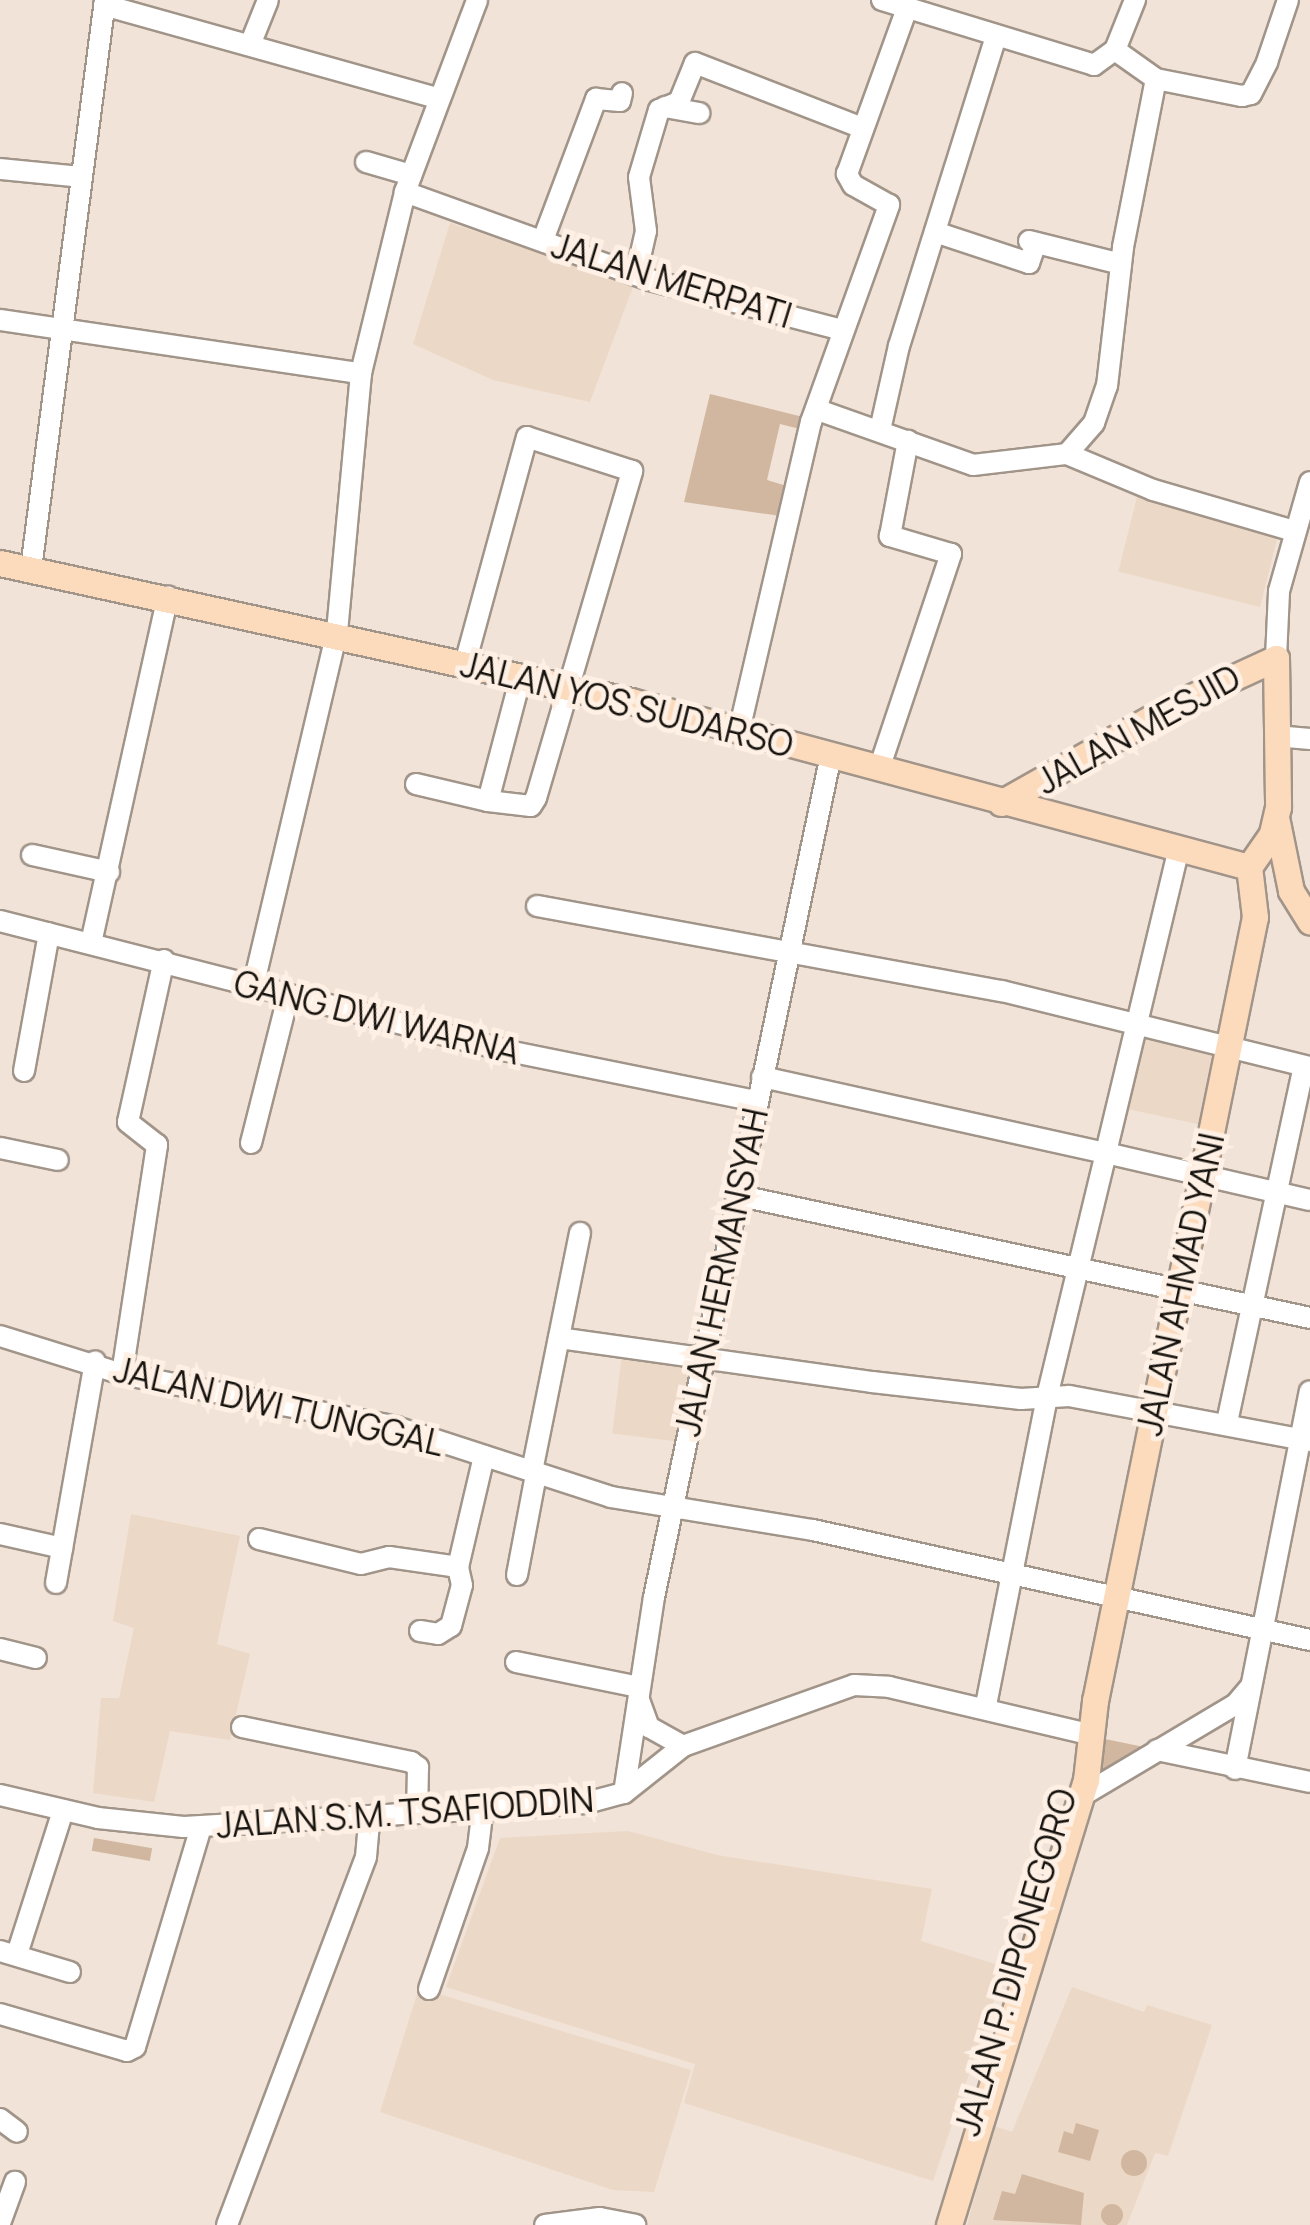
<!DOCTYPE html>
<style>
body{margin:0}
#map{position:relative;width:1310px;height:2225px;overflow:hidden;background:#f1e3d7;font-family:Manrope,sans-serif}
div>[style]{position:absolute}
.built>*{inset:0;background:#ecd8c6;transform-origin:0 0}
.green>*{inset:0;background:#d2b7a0;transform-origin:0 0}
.round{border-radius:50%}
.roads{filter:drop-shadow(2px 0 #a19489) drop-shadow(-2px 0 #a19489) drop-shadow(0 2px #a19489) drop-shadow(0 -2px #a19489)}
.minor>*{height:20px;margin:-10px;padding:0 10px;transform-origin:10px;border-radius:10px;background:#fff}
.major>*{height:25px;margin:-12.5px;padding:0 12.5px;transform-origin:12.5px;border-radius:12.5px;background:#fcdabc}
span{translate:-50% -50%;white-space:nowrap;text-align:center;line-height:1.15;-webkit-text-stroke:10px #fef0e4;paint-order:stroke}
.street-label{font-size:35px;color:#16120e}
</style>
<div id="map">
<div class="built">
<i style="clip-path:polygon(450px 223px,634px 284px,590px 402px,493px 380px,413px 344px)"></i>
<i style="left:1138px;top:493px;width:146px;height:81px;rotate:14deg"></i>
<i style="left:1140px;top:1033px;width:80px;height:77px;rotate:12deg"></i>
<i style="left:622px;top:1354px;width:68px;height:80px;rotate:7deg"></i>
<i style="clip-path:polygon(131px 1514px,240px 1536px,217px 1644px,250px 1654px,230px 1740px,170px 1731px,154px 1802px,93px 1793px,101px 1698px,119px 1698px,134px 1628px,113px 1621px)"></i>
<i style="clip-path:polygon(628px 1831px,717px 1855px,932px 1889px,921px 1941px,1005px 1967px,933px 2181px,684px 2103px,695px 2064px,446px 1987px,500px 1838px)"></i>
<i style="clip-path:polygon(1072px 1987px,1144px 2012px,1147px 2005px,1212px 2025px,1168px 2156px,1155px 2153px,1127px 2225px,967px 2225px,994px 2126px,1012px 2132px)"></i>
<i style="clip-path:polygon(419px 1988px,691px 2070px,654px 2192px,613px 2190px,380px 2112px)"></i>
</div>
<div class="green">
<i style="clip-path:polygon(710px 394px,807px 418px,804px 430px,780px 424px,767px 480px,790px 487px,787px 517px,684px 502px)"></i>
<i style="clip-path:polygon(1100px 1738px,1149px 1748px,1099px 1774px)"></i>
<i style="left:94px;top:1838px;width:59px;height:13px;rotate:10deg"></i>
<i style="clip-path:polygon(1076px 2123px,1099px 2130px,1090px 2161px,1058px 2152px,1064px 2131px,1073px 2134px)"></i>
<i class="round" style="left:1121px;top:2150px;width:26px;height:26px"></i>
<i style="clip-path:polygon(1022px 2174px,1084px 2193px,1081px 2225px,993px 2220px,1002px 2191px,1015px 2194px)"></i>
<i class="round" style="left:1101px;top:2204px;width:22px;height:22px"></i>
</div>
<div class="roads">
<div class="minor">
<i style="left:882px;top:0;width:222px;rotate:17deg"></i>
<i style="left:1094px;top:65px;width:26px;rotate:-36deg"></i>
<i style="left:1115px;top:50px;width:50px;rotate:35.3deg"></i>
<i style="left:1156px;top:79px;width:88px;rotate:11.2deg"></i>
<i style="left:1242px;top:96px;width:9px;rotate:-13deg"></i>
<i style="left:1251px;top:94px;width:36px;rotate:-63deg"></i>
<i style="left:1267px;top:62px;width:65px;rotate:-71.3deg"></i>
<i style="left:104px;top:5px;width:345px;rotate:15.6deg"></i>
<i style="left:250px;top:45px;width:48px;rotate:-68.2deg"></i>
<i style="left:1115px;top:50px;width:54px;rotate:-68.2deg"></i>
<i style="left:665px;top:107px;width:35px;rotate:10deg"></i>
<i style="left:366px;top:162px;width:47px;rotate:16.1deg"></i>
<i style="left:0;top:169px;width:81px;rotate:5.6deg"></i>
<i style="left:405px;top:192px;width:260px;rotate:19.8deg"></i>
<i style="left:650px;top:280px;width:198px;rotate:14.6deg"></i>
<i style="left:935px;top:232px;width:99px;rotate:18.3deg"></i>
<i style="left:1029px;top:263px;width:21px;rotate:-71deg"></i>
<i style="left:543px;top:240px;width:151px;rotate:-69.4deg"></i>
<i style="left:596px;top:99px;width:24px;rotate:5deg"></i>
<i style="left:620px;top:101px;width:8px;rotate:-76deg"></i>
<i style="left:1029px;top:241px;width:95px;rotate:14deg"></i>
<i style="left:636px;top:275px;width:45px;rotate:-77.2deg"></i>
<i style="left:646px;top:231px;width:54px;rotate:-97.4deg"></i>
<i style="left:639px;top:177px;width:70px;rotate:-73.4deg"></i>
<i style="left:659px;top:110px;width:22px;rotate:-22deg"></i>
<i style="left:679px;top:102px;width:42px;rotate:-67.7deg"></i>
<i style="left:695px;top:63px;width:180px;rotate:21.2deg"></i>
<i style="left:0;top:320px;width:365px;rotate:8.4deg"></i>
<i style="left:818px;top:410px;width:164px;rotate:19.5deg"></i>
<i style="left:973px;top:465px;width:95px;rotate:-6.7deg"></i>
<i style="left:1067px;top:454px;width:93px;rotate:22.7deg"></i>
<i style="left:1153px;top:490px;width:147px;rotate:16.2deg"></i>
<i style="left:880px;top:430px;width:86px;rotate:-77.3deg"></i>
<i style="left:899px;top:346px;width:325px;rotate:-72.6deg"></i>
<i style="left:1067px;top:454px;width:41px;rotate:-48.9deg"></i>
<i style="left:1094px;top:423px;width:39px;rotate:-71deg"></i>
<i style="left:1107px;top:386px;width:140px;rotate:-83.4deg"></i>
<i style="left:1123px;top:247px;width:171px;rotate:-78.9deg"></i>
<i style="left:31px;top:569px;width:574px;rotate:-82.59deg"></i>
<i style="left:1276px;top:658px;width:67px;rotate:-87.4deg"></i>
<i style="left:1279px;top:591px;width:113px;rotate:-74.1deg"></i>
<i style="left:739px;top:731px;width:317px;rotate:-76.9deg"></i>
<i style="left:811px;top:422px;width:231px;rotate:-70.2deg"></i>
<i style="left:889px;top:205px;width:41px;rotate:-150.9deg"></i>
<i style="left:853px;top:185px;width:13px;rotate:-119deg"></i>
<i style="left:847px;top:174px;width:177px;rotate:-70.1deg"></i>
<i style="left:1276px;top:736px;width:34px;rotate:5deg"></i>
<i style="left:879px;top:769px;width:227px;rotate:-71.5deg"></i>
<i style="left:951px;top:554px;width:64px;rotate:-163.6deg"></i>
<i style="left:890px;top:536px;width:97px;rotate:-79.3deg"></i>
<i style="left:416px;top:784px;width:74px;rotate:13.3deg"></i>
<i style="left:488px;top:801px;width:43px;rotate:6.6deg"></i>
<i style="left:531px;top:806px;width:9px;rotate:-58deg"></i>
<i style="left:536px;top:798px;width:341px;rotate:-73.6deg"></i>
<i style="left:632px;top:471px;width:110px;rotate:-162.1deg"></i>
<i style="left:527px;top:437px;width:234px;rotate:105.3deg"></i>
<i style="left:488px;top:801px;width:129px;rotate:-75.2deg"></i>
<i style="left:1179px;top:848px;width:314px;rotate:103.5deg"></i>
<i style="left:1106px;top:1153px;width:209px;rotate:13deg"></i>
<i style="left:32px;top:855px;width:79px;rotate:12.4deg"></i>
<i style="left:537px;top:906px;width:473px;rotate:10.4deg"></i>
<i style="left:1002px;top:991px;width:317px;rotate:13.9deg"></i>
<i style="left:0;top:921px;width:524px;rotate:14.35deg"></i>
<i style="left:508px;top:1051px;width:253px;rotate:11.4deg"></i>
<i style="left:91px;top:943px;width:355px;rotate:-77.5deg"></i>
<i style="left:253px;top:987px;width:365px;rotate:-76.7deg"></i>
<i style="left:337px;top:632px;width:260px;rotate:-84.7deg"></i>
<i style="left:361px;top:373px;width:186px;rotate:-76.3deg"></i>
<i style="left:405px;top:192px;width:205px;rotate:-69.4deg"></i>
<i style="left:24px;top:1071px;width:140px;rotate:-79.7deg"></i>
<i style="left:762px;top:1077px;width:352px;rotate:12.5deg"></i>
<i style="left:1106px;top:1153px;width:251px;rotate:103.6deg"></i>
<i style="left:1047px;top:1397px;width:318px;rotate:101.2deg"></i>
<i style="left:251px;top:1143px;width:151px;rotate:-75.8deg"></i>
<i style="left:0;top:1148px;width:59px;rotate:11.7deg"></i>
<i style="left:736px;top:1195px;width:587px;rotate:12.09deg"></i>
<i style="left:0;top:1336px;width:128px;rotate:17.3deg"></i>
<i style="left:122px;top:1374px;width:279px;rotate:10.9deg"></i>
<i style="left:396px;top:1427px;width:226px;rotate:18deg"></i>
<i style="left:611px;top:1497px;width:205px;rotate:9.3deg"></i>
<i style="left:813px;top:1530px;width:509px;rotate:12.48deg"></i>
<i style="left:559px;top:1338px;width:316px;rotate:8deg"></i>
<i style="left:872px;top:1382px;width:150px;rotate:6.5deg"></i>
<i style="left:1021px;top:1399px;width:48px;rotate:-3.6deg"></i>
<i style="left:1069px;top:1396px;width:245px;rotate:10.6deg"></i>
<i style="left:122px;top:1374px;width:232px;rotate:-81.3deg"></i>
<i style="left:157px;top:1145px;width:37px;rotate:-142deg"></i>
<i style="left:128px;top:1122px;width:166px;rotate:-77.5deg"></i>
<i style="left:1227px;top:1422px;width:363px;rotate:-77.8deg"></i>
<i style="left:532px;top:1471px;width:243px;rotate:-78.6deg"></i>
<i style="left:0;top:1534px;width:64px;rotate:12.7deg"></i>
<i style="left:259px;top:1539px;width:105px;rotate:13.8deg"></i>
<i style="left:361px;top:1564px;width:29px;rotate:-14deg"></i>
<i style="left:389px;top:1557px;width:70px;rotate:8.2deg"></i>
<i style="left:458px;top:1567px;width:114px;rotate:-76.8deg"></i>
<i style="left:517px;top:1575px;width:103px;rotate:-79.3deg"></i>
<i style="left:56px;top:1583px;width:225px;rotate:-80deg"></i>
<i style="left:420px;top:1631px;width:18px;rotate:9deg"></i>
<i style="left:438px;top:1634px;width:15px;rotate:-32deg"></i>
<i style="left:451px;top:1626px;width:42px;rotate:-75deg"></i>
<i style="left:462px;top:1585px;width:18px;rotate:-103deg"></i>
<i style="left:0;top:1649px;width:37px;rotate:14deg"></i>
<i style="left:516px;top:1662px;width:126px;rotate:11.5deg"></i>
<i style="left:639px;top:1700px;width:29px;rotate:70deg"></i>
<i style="left:649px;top:1727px;width:39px;rotate:29deg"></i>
<i style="left:242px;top:1727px;width:173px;rotate:11.7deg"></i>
<i style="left:411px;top:1762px;width:9px;rotate:36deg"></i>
<i style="left:418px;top:1767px;width:46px;rotate:91.2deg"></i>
<i style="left:1157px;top:1750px;width:156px;rotate:11.8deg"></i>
<i style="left:1235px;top:1769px;width:385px;rotate:-78.8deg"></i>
<i style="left:624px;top:1793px;width:198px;rotate:-81.3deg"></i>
<i style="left:654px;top:1597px;width:860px;rotate:-78.13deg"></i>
<i style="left:0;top:1795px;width:101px;rotate:13.2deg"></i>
<i style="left:98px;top:1818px;width:86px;rotate:6deg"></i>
<i style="left:184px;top:1827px;width:403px;rotate:-3.4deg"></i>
<i style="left:586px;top:1803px;width:39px;rotate:-15deg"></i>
<i style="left:624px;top:1793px;width:75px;rotate:-38.5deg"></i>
<i style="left:683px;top:1746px;width:182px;rotate:-19.6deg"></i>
<i style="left:854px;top:1685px;width:35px;rotate:3deg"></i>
<i style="left:889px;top:1687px;width:196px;rotate:13.3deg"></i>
<i style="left:1080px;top:1797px;width:182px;rotate:-30.8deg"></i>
<i style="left:1236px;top:1704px;width:23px;rotate:-50deg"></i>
<i style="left:0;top:1951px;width:73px;rotate:16.7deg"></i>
<i style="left:18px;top:1951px;width:147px;rotate:-72.2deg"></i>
<i style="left:429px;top:1989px;width:149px;rotate:-70.8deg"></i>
<i style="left:478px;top:1848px;width:39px;rotate:-83deg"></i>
<i style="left:0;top:2014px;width:132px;rotate:16.2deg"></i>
<i style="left:127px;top:2051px;width:9px;rotate:-27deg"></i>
<i style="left:135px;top:2047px;width:230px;rotate:-73.3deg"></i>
<i style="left:0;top:2119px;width:21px;rotate:37deg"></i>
<i style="left:0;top:2223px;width:44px;rotate:-69.9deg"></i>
<i style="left:227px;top:2225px;width:393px;rotate:-69.3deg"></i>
<i style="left:366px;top:1857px;width:38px;rotate:-85deg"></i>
<i style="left:545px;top:2225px;width:55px;rotate:-7.3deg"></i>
<i style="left:600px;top:2218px;width:36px;rotate:11deg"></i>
</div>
<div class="major">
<i style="left:0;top:563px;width:646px;rotate:12.34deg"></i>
<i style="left:631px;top:701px;width:640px;rotate:15.04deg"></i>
<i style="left:1001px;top:803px;width:201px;rotate:-29.5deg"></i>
<i style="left:1176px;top:704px;width:110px;rotate:-24.7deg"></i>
<i style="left:1276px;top:658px;width:149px;rotate:89.2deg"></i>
<i style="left:1278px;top:807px;width:28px;rotate:103deg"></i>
<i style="left:1272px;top:834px;width:40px;rotate:124.9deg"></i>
<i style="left:1277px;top:822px;width:70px;rotate:78.5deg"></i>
<i style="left:1291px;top:891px;width:36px;rotate:58deg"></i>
<i style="left:949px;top:2225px;width:466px;rotate:-72.9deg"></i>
<i style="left:1086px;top:1780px;width:80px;rotate:-83.5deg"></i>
<i style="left:1095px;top:1701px;width:800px;rotate:-78.47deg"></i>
<i style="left:1255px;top:917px;width:50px;rotate:-96.8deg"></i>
</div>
</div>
<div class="street-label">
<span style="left:672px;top:280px;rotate:17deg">JALAN MERPATI</span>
<span style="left:627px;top:704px;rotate:14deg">JALAN YOS SUDARSO</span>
<span style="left:1138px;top:729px;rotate:-29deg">JALAN MESJID</span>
<span style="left:377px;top:1017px;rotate:14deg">GANG DWI WARNA</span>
<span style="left:721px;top:1272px;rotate:-78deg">JALAN HERMANSYAH</span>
<span style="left:1180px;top:1284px;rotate:-78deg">JALAN AHMAD YANI</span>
<span style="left:279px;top:1406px;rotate:13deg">JALAN DWI TUNGGAL</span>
<span style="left:405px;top:1812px;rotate:-4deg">JALAN S.M. TSAFIODDIN</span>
<span style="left:1015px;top:1962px;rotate:-74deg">JALAN P. DIPONEGORO</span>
</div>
</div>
